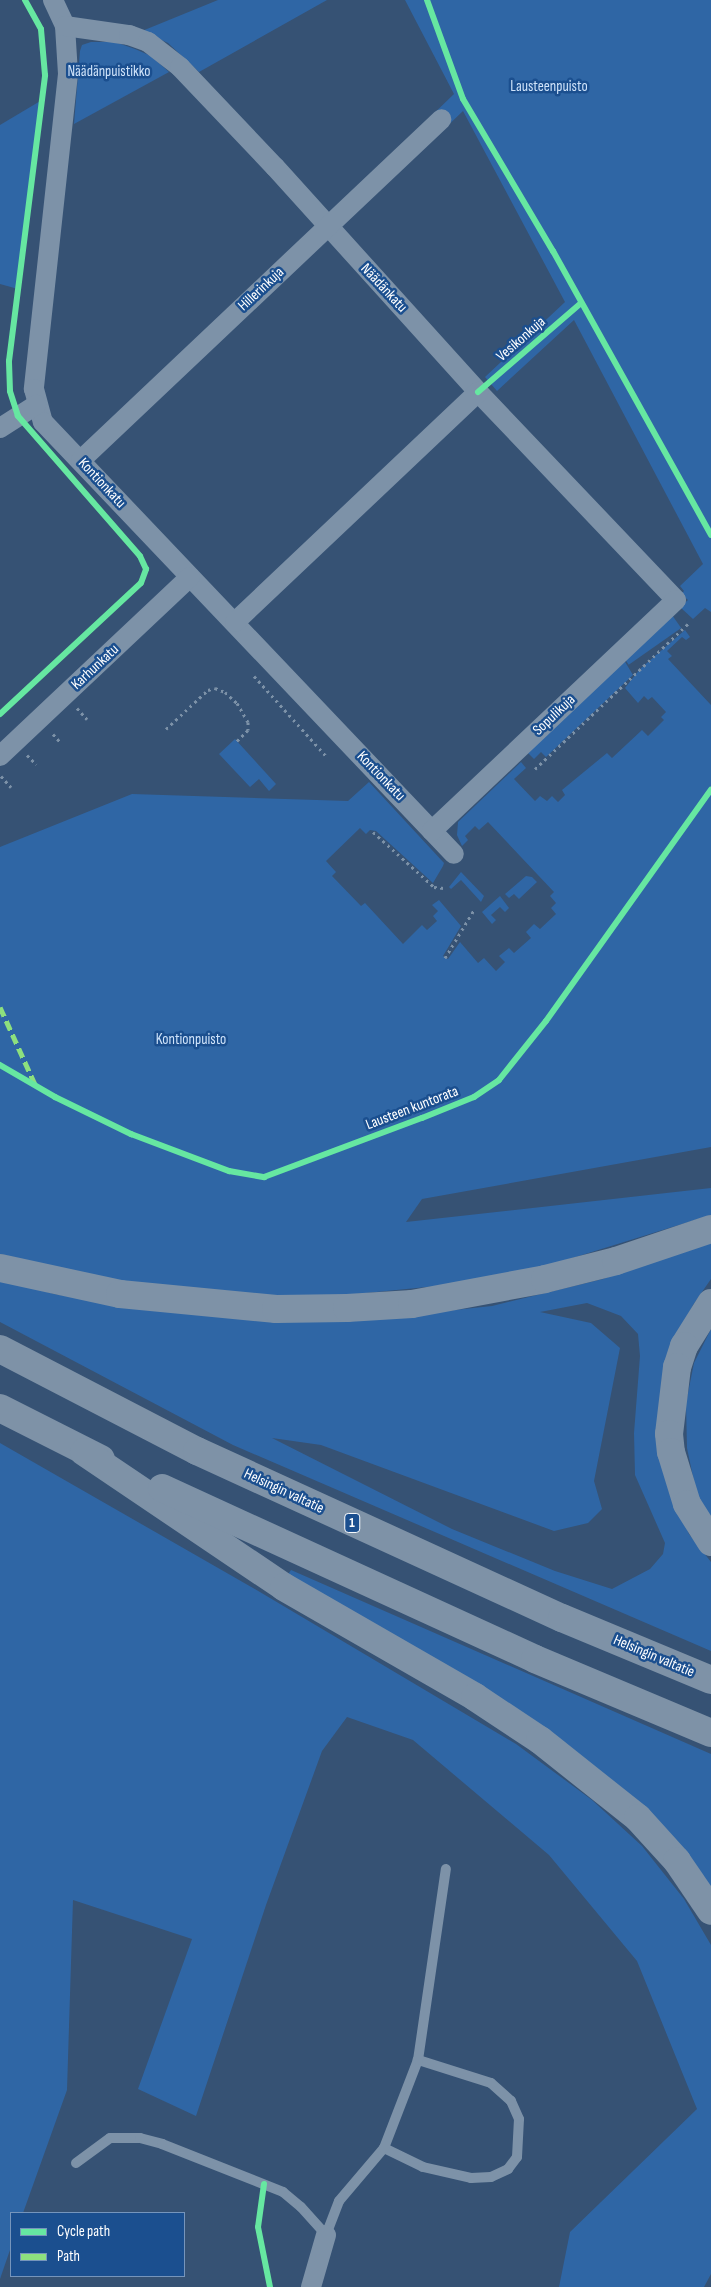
<!DOCTYPE html>
<meta charset="utf-8">
<style>
body{margin:0}
#map{position:relative;width:711px;height:2287px;overflow:hidden;background:#365274;font-family:"Sofia Sans Condensed",sans-serif}
div>[style]{position:absolute}
.green>*{inset:0;background:#2f66a5;transform-origin:0 0}
.path>*{height:3px;margin-top:-1.5px;transform-origin:0;background:repeating-linear-gradient(90deg,#7d92a8 0 2.5px,transparent 0 6.5px)}
.service>*{height:10px;margin:-5px;padding:0 5px;transform-origin:5px;border-radius:5px;background:#7d92a8}
.minor>*{height:20px;margin:-10px;padding:0 10px;transform-origin:10px;border-radius:10px;background:#7d92a8}
.motorway>*{height:28px;margin:-14px;padding:0 14px;transform-origin:14px;border-radius:14px;background:#7e92a7}
.quiet>*{height:5px;margin-top:-2.5px;transform-origin:0;background:repeating-linear-gradient(90deg,#8de07e 0 10px,transparent 0 15px)}
.cycleway>*{height:6px;margin:-3px;padding:0 3px;transform-origin:3px;border-radius:3px;background:#66e7a1}
span{translate:-50% -50%;white-space:nowrap;text-align:center;line-height:1.15;-webkit-text-stroke:5px #1b4f8f;paint-order:stroke}
.shield-label span{padding:1px 4px;background:#1b4f8f;border:1px solid;border-radius:4px;-webkit-text-stroke-width:0}
.shield-label{font-size:14px;color:#fff;font-weight:700}
.park-label{font-size:15px;color:#cfe3fa}
.street-label{font-size:15px;color:#fff}
.legend{position:absolute;left:10px;top:2212px;width:175px;height:65px;box-sizing:border-box;background:#1b4f8f;border:1px solid #7695bc;margin:0;padding:6px 9px;list-style:none;font-size:15px;color:#fff}
.legend li{display:flex;align-items:center;gap:10px;height:25px}
.legend b{width:25px;border:1px solid #7695bc}
</style>
<div id="map">
<div class="green">
<i style="clip-path:polygon(218px 0,327px 0,199px 72px,168px 43px,142px 31px)"></i>
<i style="clip-path:polygon(405px 0,711px 0,711px 612px,705px 608px,693px 619px,680px 607px,688px 600px,681px 594px,684px 591px,680px 586px,703px 564px,574px 320px,497px 391px,485px 377px,565px 302px,463px 111px,438px 135px,425px 122px,454px 94px)"></i>
<i style="clip-path:polygon(91px 42px,115px 42px,135px 49px,151px 56px,169px 72px,74px 124px,80px 51px,82px 45px)"></i>
<i style="clip-path:polygon(42px 100px,18px 289px,0 284px,0 125px)"></i>
<i style="left:672px;top:615px;width:16px;height:64px;rotate:55deg"></i>
<i style="clip-path:polygon(685px 630px,690px 637px,686px 640px,682px 637px,667px 651px,672px 656px,668px 659px,711px 705px,711px 1147px,422px 1199px,406px 1222px,711px 1188px,711px 1215px,537px 1269px,477px 1282px,346px 1295px,275px 1296px,114px 1281px,0 1254px,0 847px,132px 794px,348px 801px,369px 782px,444px 863px,443px 866px,433px 883px,376px 831px,370px 830px,366px 834px,360px 828px,326px 861px,336px 872px,332px 876px,361px 906px,365px 903px,403px 944px,422px 925px,427px 930px,437px 921px,433px 916px,438px 911px,432px 905px,439px 900px,461px 926px,443px 956px,448px 959px,460px 942px,478px 963px,484px 958px,496px 971px,505px 962px,499px 956px,509px 948px,514px 953px,531px 938px,526px 932px,534px 924px,540px 929px,556px 914px,551px 908px,556px 903px,550px 896px,554px 892px,488px 822px,479px 830px,475px 826px,465px 836px,468px 840px,462px 846px,457px 835px,458px 822px,521px 762px,526px 768px,514px 779px,535px 801px,540px 796px,547px 801px,552px 796px,558px 802px,565px 795px,562px 790px,607px 753px,612px 758px,642px 730px,648px 736px,664px 720px,661px 717px,666px 712px,652px 697px,648px 700px,644px 696px,638px 703px,625px 688px,640px 669px)"></i>
<i style="clip-path:polygon(624px 660px,633px 675px,546px 757px,541px 752px,534px 759px,526px 751px)"></i>
<i style="clip-path:polygon(235px 739px,276px 784px,269px 791px,259px 779px,250px 787px,219px 754px)"></i>
<i style="clip-path:polygon(461px 872px,484px 896px,481px 902px,461px 880px,451px 889px,449px 887px)"></i>
<i style="clip-path:polygon(526px 876px,532px 877px,537px 882px,519px 899px,514px 894px,509px 898px,505px 894px)"></i>
<i style="clip-path:polygon(500px 896px,509px 908px,505px 912px,500px 907px,491px 915px,496px 920px,492px 924px,482px 912px)"></i>
<i style="clip-path:polygon(evenodd,711px 1239px,711px 1279px,693px 1305px,676px 1340px,671px 1493px,689px 1534px,711px 1562px,711px 1651px,233px 1445px,0 1322px,0 1278px,54px 1294px,144px 1309px,370px 1319px,492px 1306px,603px 1279px,711px 1239px,587px 1303px,621px 1316px,638px 1334px,640px 1356px,634px 1433px,635px 1475px,665px 1543px,663px 1554px,650px 1569px,612px 1589px,555px 1571px,452px 1529px,272px 1438px,321px 1445px,554px 1531px,588px 1523px,602px 1509px,594px 1481px,620px 1348px,591px 1323px,540px 1312px,587px 1303px)"></i>
<i style="clip-path:polygon(711px 1329px,711px 1520px,697px 1496px,687px 1448px,686px 1403px,694px 1363px)"></i>
<i style="clip-path:polygon(0 1443px,253px 1588px,516px 1744px,592px 1800px,642px 1846px,684px 1899px,711px 1945px,711px 2274px,704px 2287px,559px 2287px,570px 2232px,697px 2109px,637px 1961px,549px 1855px,413px 1740px,347px 1717px,322px 1751px,266px 1905px,196px 2116px,138px 2089px,192px 1939px,73px 1900px,67px 2090px,23px 2213px,11px 2213px,11px 2247px,0 2279px)"></i>
<i style="clip-path:polygon(291px 1570px,711px 1754px,711px 1890px,662px 1828px,287px 1576px)"></i>
</div>
<div class="path">
<i style="left:254px;top:676px;width:109px;rotate:48deg"></i>
<i style="left:77px;top:708px;width:15px;rotate:48deg"></i>
<i style="left:166px;top:729px;width:57px;rotate:-42.9deg"></i>
<i style="left:208px;top:690px;width:7px;rotate:-16deg"></i>
<i style="left:215px;top:688px;width:11px;rotate:22deg"></i>
<i style="left:225px;top:692px;width:16px;rotate:43deg"></i>
<i style="left:237px;top:703px;width:22px;rotate:60deg"></i>
<i style="left:248px;top:722px;width:8px;rotate:90deg"></i>
<i style="left:248px;top:730px;width:16px;rotate:135deg"></i>
<i style="left:53px;top:734px;width:12px;rotate:48deg"></i>
<i style="left:27px;top:755px;width:13px;rotate:45deg"></i>
<i style="left:535px;top:769px;width:211px;rotate:-43.5deg"></i>
<i style="left:1px;top:776px;width:15px;rotate:48deg"></i>
<i style="left:373px;top:832px;width:82px;rotate:42deg"></i>
<i style="left:434px;top:887px;width:10px;rotate:6deg"></i>
<i style="left:445px;top:958px;width:56px;rotate:-58.9deg"></i>
</div>
<div class="service">
<i style="left:384px;top:2148px;width:43px;rotate:26deg"></i>
<i style="left:423px;top:2167px;width:49px;rotate:12.9deg"></i>
<i style="left:471px;top:2178px;width:20px;rotate:-3deg"></i>
<i style="left:491px;top:2177px;width:19px;rotate:-25deg"></i>
<i style="left:508px;top:2169px;width:15px;rotate:-53deg"></i>
<i style="left:517px;top:2157px;width:38px;rotate:-87deg"></i>
<i style="left:519px;top:2119px;width:20px;rotate:-114deg"></i>
<i style="left:511px;top:2101px;width:27px;rotate:-138deg"></i>
<i style="left:491px;top:2083px;width:77px;rotate:-162.5deg"></i>
<i style="left:76px;top:2163px;width:42px;rotate:-36.3deg"></i>
<i style="left:110px;top:2138px;width:30px"></i>
<i style="left:140px;top:2138px;width:23px;rotate:15deg"></i>
<i style="left:162px;top:2144px;width:130px;rotate:21.6deg"></i>
<i style="left:283px;top:2192px;width:23px;rotate:40deg"></i>
<i style="left:301px;top:2207px;width:38px;rotate:48deg"></i>
<i style="left:326px;top:2235px;width:36px;rotate:-69deg"></i>
<i style="left:339px;top:2201px;width:70px;rotate:-49.7deg"></i>
<i style="left:384px;top:2148px;width:94px;rotate:-68.9deg"></i>
<i style="left:418px;top:2060px;width:193px;rotate:-81.7deg"></i>
</div>
<div class="minor">
<i style="left:53px;top:0;width:29px;rotate:65deg"></i>
<i style="left:65px;top:26px;width:48px;rotate:86.4deg"></i>
<i style="left:68px;top:74px;width:317px;rotate:96.2deg"></i>
<i style="left:34px;top:389px;width:34px;rotate:75deg"></i>
<i style="left:43px;top:422px;width:596px;rotate:46.43deg"></i>
<i style="left:65px;top:26px;width:65px;rotate:8deg"></i>
<i style="left:129px;top:35px;width:20px;rotate:20deg"></i>
<i style="left:148px;top:42px;width:41px;rotate:38deg"></i>
<i style="left:180px;top:67px;width:138px;rotate:46.5deg"></i>
<i style="left:275px;top:167px;width:303px;rotate:47.9deg"></i>
<i style="left:478px;top:392px;width:287px;rotate:46.4deg"></i>
<i style="left:676px;top:600px;width:336px;rotate:136.6deg"></i>
<i style="left:0;top:428px;width:43px;rotate:-32.6deg"></i>
<i style="left:81px;top:460px;width:496px;rotate:-43.4deg"></i>
<i style="left:235px;top:622px;width:335px;rotate:-43.4deg"></i>
<i style="left:0;top:756px;width:261px;rotate:-43.3deg"></i>
<i style="left:311px;top:2287px;width:54px;rotate:-73.9deg"></i>
</div>
<div class="motorway">
<i style="left:0;top:1268px;width:123px;rotate:12.2deg"></i>
<i style="left:120px;top:1294px;width:157px;rotate:5.5deg"></i>
<i style="left:276px;top:1309px;width:71px;rotate:-0.8deg"></i>
<i style="left:347px;top:1308px;width:65px;rotate:-3.5deg"></i>
<i style="left:412px;top:1304px;width:135px;rotate:-10.6deg"></i>
<i style="left:545px;top:1279px;width:73px;rotate:-14.2deg"></i>
<i style="left:616px;top:1261px;width:100px;rotate:-18.6deg"></i>
<i style="left:711px;top:1303px;width:51px;rotate:122.1deg"></i>
<i style="left:684px;top:1346px;width:22px;rotate:108deg"></i>
<i style="left:677px;top:1367px;width:67px;rotate:96.8deg"></i>
<i style="left:669px;top:1434px;width:18px;rotate:84deg"></i>
<i style="left:671px;top:1452px;width:54px;rotate:72.9deg"></i>
<i style="left:687px;top:1504px;width:45px;rotate:57.7deg"></i>
<i style="left:0;top:1349px;width:222px;rotate:27.4deg"></i>
<i style="left:197px;top:1451px;width:401px;rotate:24.6deg"></i>
<i style="left:562px;top:1618px;width:161px;rotate:22.6deg"></i>
<i style="left:0;top:1408px;width:113px;rotate:26.8deg"></i>
<i style="left:84px;top:1452px;width:241px;rotate:34deg"></i>
<i style="left:284px;top:1587px;width:220px;rotate:29.9deg"></i>
<i style="left:475px;top:1697px;width:78px;rotate:33.5deg"></i>
<i style="left:540px;top:1740px;width:125px;rotate:38.5deg"></i>
<i style="left:638px;top:1818px;width:58px;rotate:47.8deg"></i>
<i style="left:677px;top:1861px;width:60px;rotate:55.8deg"></i>
<i style="left:162px;top:1488px;width:410px;rotate:24.6deg"></i>
<i style="left:535px;top:1659px;width:191px;rotate:22.8deg"></i>
</div>
<div class="quiet">
<i style="left:0;top:1007px;width:85px;rotate:65.6deg"></i>
</div>
<div class="cycleway">
<i style="left:427px;top:0;width:105px;rotate:70deg"></i>
<i style="left:463px;top:99px;width:177px;rotate:59.4deg"></i>
<i style="left:553px;top:251px;width:325px;rotate:60.9deg"></i>
<i style="left:478px;top:392px;width:135px;rotate:-40.8deg"></i>
<i style="left:0;top:714px;width:192px;rotate:-42.9deg"></i>
<i style="left:141px;top:583px;width:15px;rotate:-70deg"></i>
<i style="left:146px;top:569px;width:14px;rotate:-115deg"></i>
<i style="left:140px;top:556px;width:186px;rotate:-131.1deg"></i>
<i style="left:18px;top:416px;width:26px;rotate:-108deg"></i>
<i style="left:10px;top:391px;width:30px;rotate:-92deg"></i>
<i style="left:9px;top:361px;width:288px;rotate:-82.8deg"></i>
<i style="left:45px;top:75px;width:46px;rotate:-95deg"></i>
<i style="left:41px;top:29px;width:33px;rotate:-119deg"></i>
<i style="left:0;top:1065px;width:64px;rotate:30.2deg"></i>
<i style="left:55px;top:1097px;width:85px;rotate:26deg"></i>
<i style="left:131px;top:1134px;width:105px;rotate:20.7deg"></i>
<i style="left:229px;top:1171px;width:36px;rotate:10deg"></i>
<i style="left:264px;top:1177px;width:169px;rotate:-20.5deg"></i>
<i style="left:422px;top:1118px;width:56px;rotate:-22deg"></i>
<i style="left:474px;top:1097px;width:30px;rotate:-34deg"></i>
<i style="left:499px;top:1080px;width:75px;rotate:-51.5deg"></i>
<i style="left:546px;top:1021px;width:284px;rotate:-54.5deg"></i>
<i style="left:264px;top:2184px;width:43px;rotate:97.9deg"></i>
<i style="left:258px;top:2227px;width:61px;rotate:78.7deg"></i>
</div>
<div class="shield-label">
<span style="left:352px;top:1523px">1</span>
</div>
<div class="park-label">
<span style="left:109px;top:72px">Näädänpuistikko</span>
<span style="left:549px;top:87px">Lausteenpuisto</span>
<span style="left:191px;top:1040px">Kontionpuisto</span>
</div>
<div class="street-label">
<span style="left:384px;top:288px;rotate:47deg">Näädänkatu</span>
<span style="left:261px;top:289px;rotate:-43deg">Hillerinkuja</span>
<span style="left:521px;top:339px;rotate:-41deg">Vesikonkuja</span>
<span style="left:102px;top:483px;rotate:47deg">Kontionkatu</span>
<span style="left:95px;top:667px;rotate:-43deg">Karhunkatu</span>
<span style="left:554px;top:715px;rotate:-43deg">Sopulikuja</span>
<span style="left:381px;top:776px;rotate:46deg">Kontionkatu</span>
<span style="left:412px;top:1108px;rotate:-21deg">Lausteen kuntorata</span>
<span style="left:284px;top:1491px;rotate:25deg">Helsingin valtatie</span>
<span style="left:654px;top:1656px;rotate:23deg">Helsingin valtatie</span>
</div>
<ul class="legend">
<li><b style="height:6px;background:#66e7a1"></b>Cycle path</li>
<li><b style="height:6px;background:#8de07e"></b>Path</li>
</ul>
</div>
